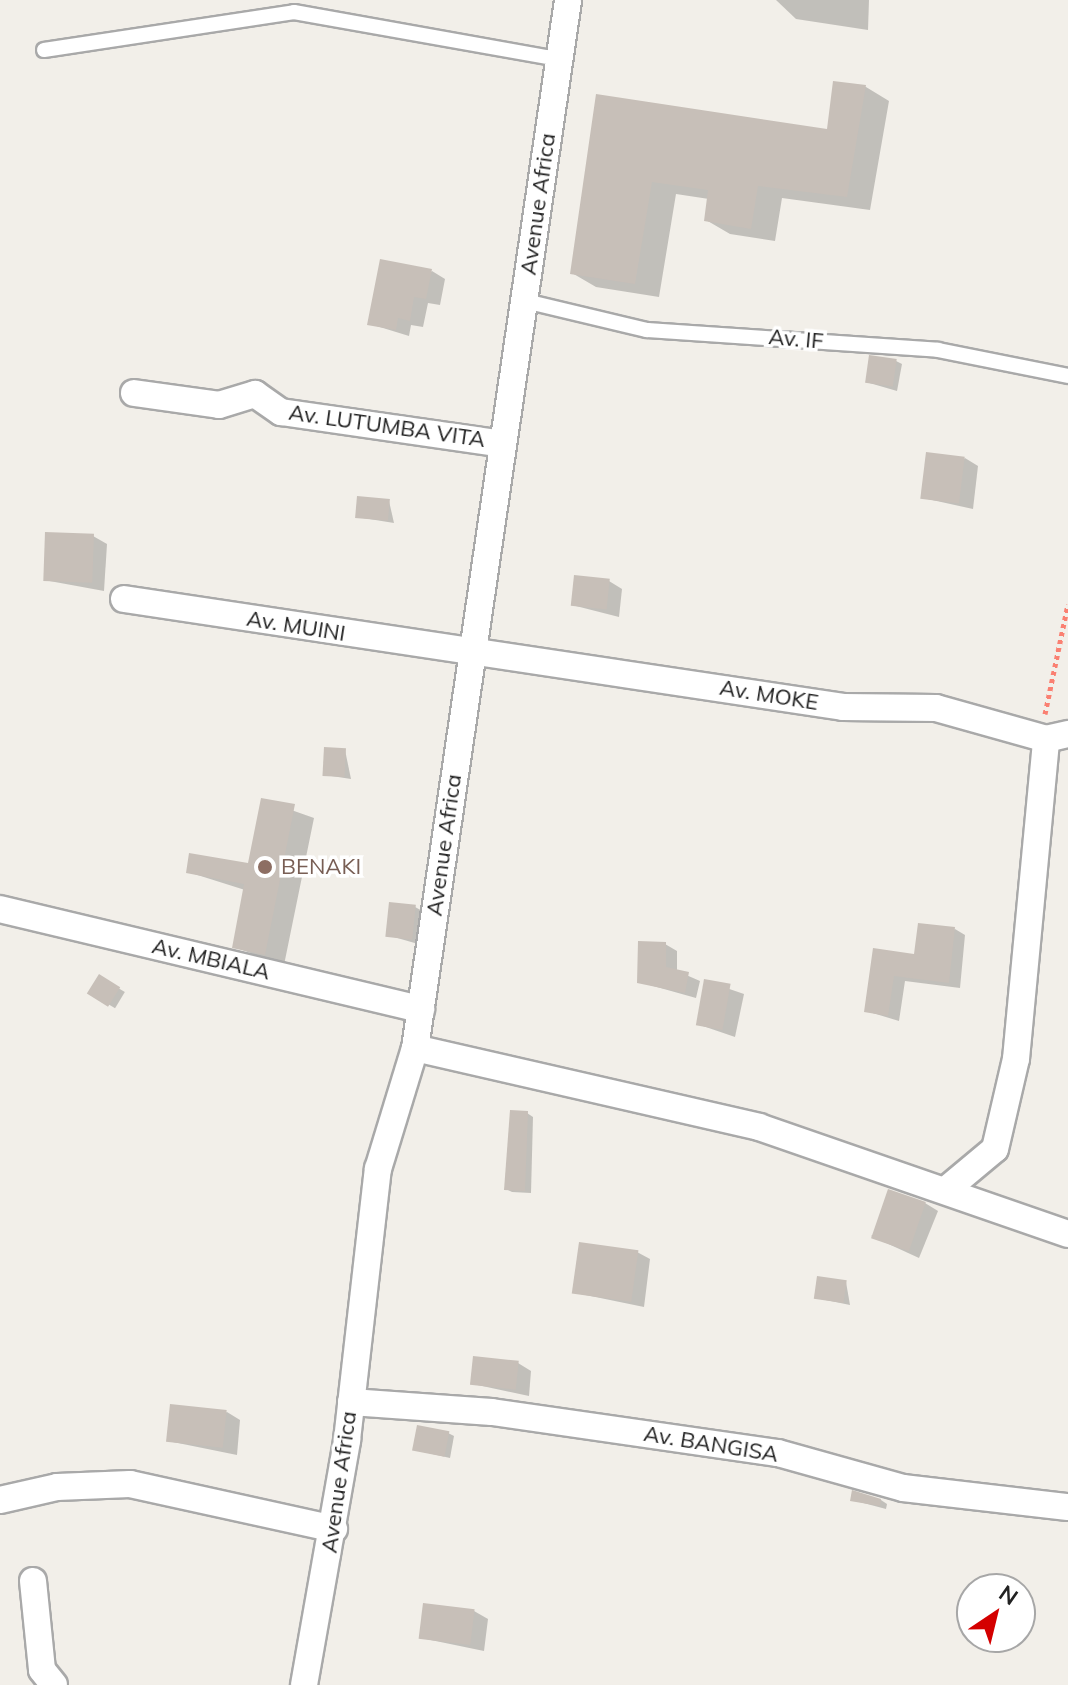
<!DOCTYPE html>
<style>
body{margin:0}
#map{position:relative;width:1068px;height:1685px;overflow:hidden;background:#f2efe9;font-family:Mulish,sans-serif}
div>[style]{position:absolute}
.shadow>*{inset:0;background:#0003;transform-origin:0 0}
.building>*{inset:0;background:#c7bfb8;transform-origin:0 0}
.path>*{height:5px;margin-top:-2.5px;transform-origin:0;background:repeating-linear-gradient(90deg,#fa8072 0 4px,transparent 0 8px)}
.roads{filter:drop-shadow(2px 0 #a9a9a9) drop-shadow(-2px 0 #a9a9a9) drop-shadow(0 2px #a9a9a9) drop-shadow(0 -2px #a9a9a9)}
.lane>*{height:14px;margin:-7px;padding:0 7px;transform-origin:7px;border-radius:7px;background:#fff}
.street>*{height:26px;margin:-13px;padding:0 13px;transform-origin:13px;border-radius:13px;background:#fff}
.dots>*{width:22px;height:22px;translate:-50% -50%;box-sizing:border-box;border:4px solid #fff;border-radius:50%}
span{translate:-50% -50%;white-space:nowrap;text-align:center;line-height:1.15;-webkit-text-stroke:7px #fff;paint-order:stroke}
.street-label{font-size:22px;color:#222}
.education-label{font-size:22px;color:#785e54}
.left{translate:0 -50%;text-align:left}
.north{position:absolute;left:956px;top:1573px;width:80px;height:80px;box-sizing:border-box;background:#fff;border:2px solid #a7a7a7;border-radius:50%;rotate:35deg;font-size:22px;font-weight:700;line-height:32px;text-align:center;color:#222}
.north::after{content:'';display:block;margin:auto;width:28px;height:36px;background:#d40000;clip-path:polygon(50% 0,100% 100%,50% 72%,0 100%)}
</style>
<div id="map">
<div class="shadow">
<i style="clip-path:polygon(776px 0,869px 0,868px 30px,796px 19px)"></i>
<i style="clip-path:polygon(834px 83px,866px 87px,889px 101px,870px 210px,782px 198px,775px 241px,730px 234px,706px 220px,709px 199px,676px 194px,659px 297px,596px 287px,572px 273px,597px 96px,829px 131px)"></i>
<i style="clip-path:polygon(432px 271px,445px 279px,440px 305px,428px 303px,423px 327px,411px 325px,409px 336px,370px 324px)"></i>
<i style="clip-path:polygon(896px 361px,902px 364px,897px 391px,866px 382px)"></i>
<i style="clip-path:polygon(965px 458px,978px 466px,973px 509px,923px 498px)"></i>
<i style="clip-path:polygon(389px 501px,394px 523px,357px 517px)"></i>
<i style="clip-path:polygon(93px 536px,107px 544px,104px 591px,44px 580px)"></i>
<i style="clip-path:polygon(609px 581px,622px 589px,619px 617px,572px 605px)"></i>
<i style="clip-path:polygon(345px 750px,351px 779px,325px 775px)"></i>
<i style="clip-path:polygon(263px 800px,314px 818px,284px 965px,234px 947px,245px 890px,188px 872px,250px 865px)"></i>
<i style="clip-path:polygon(415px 907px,428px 914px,425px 946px,387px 935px)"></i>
<i style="clip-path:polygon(955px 929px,965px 935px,960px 988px,905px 981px,899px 1021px,866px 1011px,874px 950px,916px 956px)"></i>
<i style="clip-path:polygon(665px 944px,677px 951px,677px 971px,700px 981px,696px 998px,639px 982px)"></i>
<i style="left:100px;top:977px;width:29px;height:19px;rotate:31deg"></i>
<i style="clip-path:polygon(706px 981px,744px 994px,735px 1037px,697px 1024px)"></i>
<i style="clip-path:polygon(527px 1113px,533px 1117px,531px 1193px,512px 1192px,506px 1189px)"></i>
<i style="clip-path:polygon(925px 1203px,938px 1211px,919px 1258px,871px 1236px)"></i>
<i style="clip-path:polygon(637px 1252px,650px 1259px,644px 1307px,576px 1293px)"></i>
<i style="clip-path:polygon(846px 1282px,850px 1305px,816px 1298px)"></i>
<i style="clip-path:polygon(518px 1363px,531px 1371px,529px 1396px,473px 1384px)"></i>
<i style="clip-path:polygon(227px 1412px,240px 1420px,237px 1455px,168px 1441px)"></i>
<i style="clip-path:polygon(448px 1433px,454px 1436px,450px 1458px,415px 1450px)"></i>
<i style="clip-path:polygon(852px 1500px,881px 1500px,887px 1504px,886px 1509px)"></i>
<i style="clip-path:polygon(474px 1611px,488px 1619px,484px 1651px,421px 1638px)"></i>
</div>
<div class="building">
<i style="clip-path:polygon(833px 81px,866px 85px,847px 197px,758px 186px,751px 229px,704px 221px,708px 190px,652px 182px,635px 284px,570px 274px,596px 94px,827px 129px)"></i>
<i style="clip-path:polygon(380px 259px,432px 269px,426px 299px,414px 297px,410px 321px,398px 318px,396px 330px,367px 325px)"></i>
<i style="left:869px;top:355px;width:28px;height:28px;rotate:8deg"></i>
<i style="left:926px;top:452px;width:39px;height:47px;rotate:7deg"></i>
<i style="left:357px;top:496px;width:33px;height:22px;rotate:5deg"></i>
<i style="left:45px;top:532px;width:49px;height:49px;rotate:2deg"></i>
<i style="left:574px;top:575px;width:36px;height:31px;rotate:6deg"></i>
<i style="left:324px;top:747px;width:22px;height:29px;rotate:3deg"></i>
<i style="clip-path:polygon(261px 798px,295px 804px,265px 955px,232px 948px,244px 884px,186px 873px,189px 853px,248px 863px)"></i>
<i style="left:389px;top:902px;width:27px;height:35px;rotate:6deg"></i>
<i style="clip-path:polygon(918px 923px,955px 927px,949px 983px,894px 976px,888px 1016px,864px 1012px,873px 948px,914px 954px)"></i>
<i style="clip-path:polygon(638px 941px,666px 942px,666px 967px,689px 972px,685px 993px,637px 983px)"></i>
<i style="left:99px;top:974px;width:25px;height:23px;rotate:32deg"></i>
<i style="left:704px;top:979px;width:27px;height:47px;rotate:10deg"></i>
<i style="clip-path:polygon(510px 1110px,528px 1111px,525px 1191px,504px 1190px)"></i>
<i style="left:888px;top:1189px;width:40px;height:52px;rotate:19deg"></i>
<i style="left:579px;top:1242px;width:60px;height:52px;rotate:8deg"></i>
<i style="left:817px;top:1276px;width:30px;height:23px;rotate:8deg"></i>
<i style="left:473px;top:1356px;width:46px;height:29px;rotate:6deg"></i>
<i style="left:170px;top:1404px;width:57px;height:38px;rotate:6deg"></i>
<i style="left:417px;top:1425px;width:33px;height:26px;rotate:11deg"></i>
<i style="clip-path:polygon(852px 1490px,881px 1499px,880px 1506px,850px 1501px)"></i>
<i style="left:423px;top:1603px;width:52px;height:36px;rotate:7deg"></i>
</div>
<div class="path">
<i style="left:1045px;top:714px;width:112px;rotate:-78.2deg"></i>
</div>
<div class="roads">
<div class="lane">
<i style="left:44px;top:50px;width:253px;rotate:-8.6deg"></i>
<i style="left:294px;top:12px;width:269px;rotate:10.1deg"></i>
<i style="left:525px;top:301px;width:125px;rotate:13.4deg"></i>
<i style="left:647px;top:330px;width:292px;rotate:3.9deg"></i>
<i style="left:938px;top:350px;width:133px;rotate:11.3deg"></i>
</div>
<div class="street">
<i style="left:134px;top:393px;width:86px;rotate:8deg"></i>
<i style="left:219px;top:405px;width:38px;rotate:-17deg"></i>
<i style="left:255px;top:394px;width:32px;rotate:35deg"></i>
<i style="left:281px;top:412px;width:224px;rotate:8.2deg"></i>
<i style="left:124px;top:599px;width:727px;rotate:8.54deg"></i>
<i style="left:843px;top:707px;width:93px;rotate:0.6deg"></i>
<i style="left:936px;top:708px;width:114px;rotate:15.7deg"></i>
<i style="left:1046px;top:739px;width:23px;rotate:-13deg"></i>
<i style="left:0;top:909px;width:433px;rotate:13.4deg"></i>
<i style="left:415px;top:1048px;width:353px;rotate:12.9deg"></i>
<i style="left:759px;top:1127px;width:327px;rotate:19.1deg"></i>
<i style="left:947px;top:1189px;width:62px;rotate:-39.8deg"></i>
<i style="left:995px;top:1149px;width:92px;rotate:-76.9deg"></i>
<i style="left:1016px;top:1059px;width:321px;rotate:-84.6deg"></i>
<i style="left:351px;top:1402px;width:141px;rotate:4.1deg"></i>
<i style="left:492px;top:1412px;width:289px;rotate:8.2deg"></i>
<i style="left:778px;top:1453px;width:130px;rotate:15.6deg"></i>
<i style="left:903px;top:1488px;width:166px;rotate:6.6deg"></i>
<i style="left:0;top:1500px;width:58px;rotate:-12.8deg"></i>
<i style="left:57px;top:1487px;width:73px;rotate:-2.4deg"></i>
<i style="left:130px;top:1484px;width:209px;rotate:12.4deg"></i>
<i style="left:33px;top:1581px;width:89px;rotate:84.2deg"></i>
<i style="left:42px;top:1670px;width:19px;rotate:51deg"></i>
<i style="left:304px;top:1685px;width:249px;rotate:-80deg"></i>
<i style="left:347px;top:1440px;width:273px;rotate:-83.5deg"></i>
<i style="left:378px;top:1169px;width:127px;rotate:-73deg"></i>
<i style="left:415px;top:1048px;width:1059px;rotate:-81.69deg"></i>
</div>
</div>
<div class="dots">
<i style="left:265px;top:867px;background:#8d6e63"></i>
</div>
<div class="street-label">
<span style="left:538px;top:204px;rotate:-82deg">Avenue Africa</span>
<span style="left:796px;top:339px;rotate:5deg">Av. IF</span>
<span style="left:387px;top:426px;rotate:8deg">Av. LUTUMBA VITA</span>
<span style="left:296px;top:626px;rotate:9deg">Av. MUINI</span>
<span style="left:769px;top:695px;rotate:9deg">Av. MOKE</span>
<span style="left:444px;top:845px;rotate:-82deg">Avenue Africa</span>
<span style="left:211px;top:959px;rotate:13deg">Av. MBIALA</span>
<span style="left:711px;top:1444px;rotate:9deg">Av. BANGISA</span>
<span style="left:339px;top:1482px;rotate:-82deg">Avenue Africa</span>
</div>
<div class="education-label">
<span class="left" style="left:281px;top:867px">BENAKI</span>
</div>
<div class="north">N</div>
</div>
